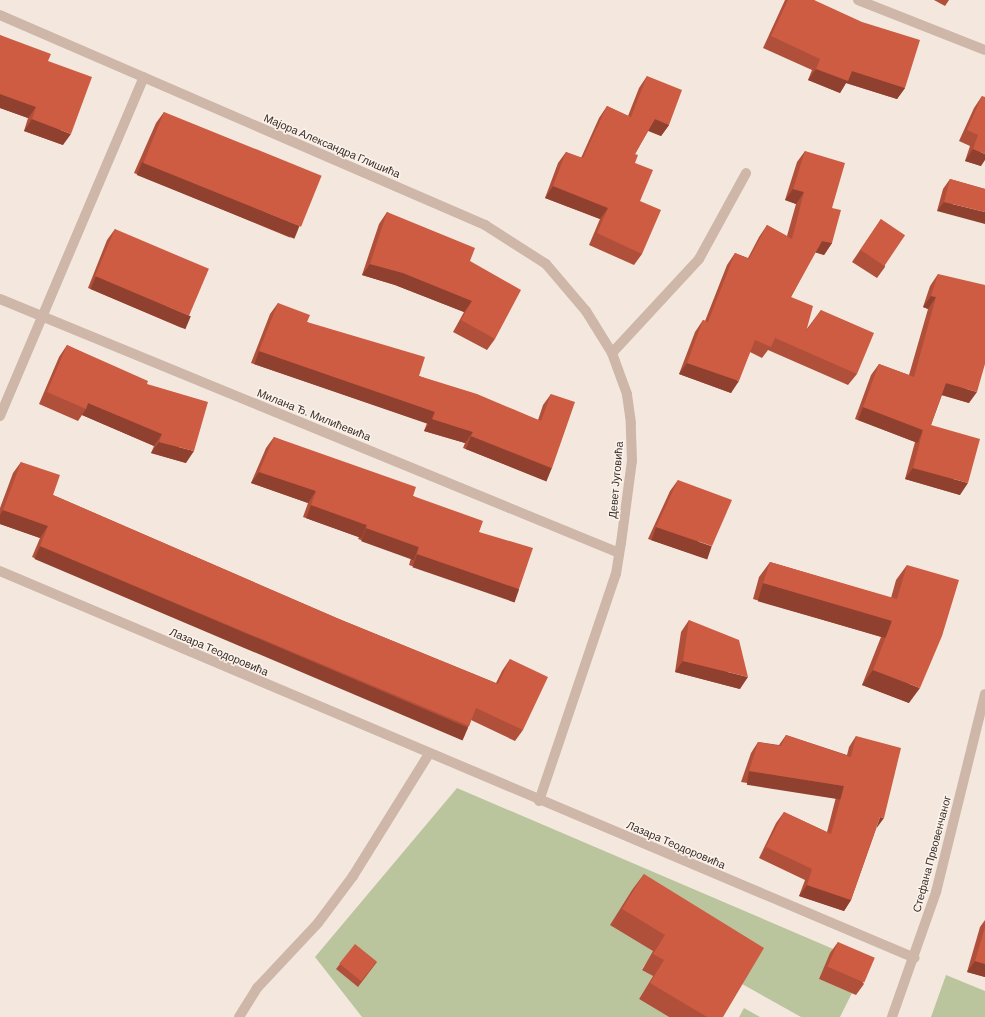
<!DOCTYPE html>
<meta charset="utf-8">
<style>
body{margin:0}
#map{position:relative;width:985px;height:1017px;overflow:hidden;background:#f4e8de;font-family:Barlow,sans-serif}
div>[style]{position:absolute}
.green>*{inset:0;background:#bac59d}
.minor>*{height:10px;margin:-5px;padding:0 5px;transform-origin:5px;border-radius:5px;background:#ceb7a9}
.tertiary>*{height:10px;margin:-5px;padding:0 5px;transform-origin:5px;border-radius:5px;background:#ceb7a9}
.wall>*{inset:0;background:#b04f3a}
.shaded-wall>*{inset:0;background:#90402f;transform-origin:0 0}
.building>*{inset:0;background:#cd5c43;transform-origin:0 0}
span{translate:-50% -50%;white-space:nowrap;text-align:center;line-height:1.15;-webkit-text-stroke:3px #fbf3eb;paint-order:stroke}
.street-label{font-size:11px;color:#3a2d29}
</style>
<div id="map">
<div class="green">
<i style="clip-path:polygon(457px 788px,866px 963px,819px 979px,852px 993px,840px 1017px,801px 1017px,742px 984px,753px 964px,685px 924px,668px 951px,658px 944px,642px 969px,653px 976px,639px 999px,669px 1017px,362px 1017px,315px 957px)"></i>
<i style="clip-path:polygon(946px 975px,985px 991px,985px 1017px,931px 1017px)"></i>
<i style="clip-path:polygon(744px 1008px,760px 1017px,739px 1017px)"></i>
</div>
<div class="minor">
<i style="left:858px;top:0;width:136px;rotate:21.5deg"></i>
<i style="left:0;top:15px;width:529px;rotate:23.41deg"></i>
<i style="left:485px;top:225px;width:72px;rotate:32.6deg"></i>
<i style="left:546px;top:264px;width:62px;rotate:49.6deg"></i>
<i style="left:586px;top:311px;width:49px;rotate:58.2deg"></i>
<i style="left:0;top:299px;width:669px;rotate:22.31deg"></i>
<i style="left:0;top:416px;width:368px;rotate:-67deg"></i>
<i style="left:0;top:571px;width:993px;rotate:22.93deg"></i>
<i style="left:539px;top:801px;width:240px;rotate:-71.3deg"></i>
<i style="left:616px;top:574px;width:31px;rotate:-81deg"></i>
<i style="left:621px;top:543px;width:83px;rotate:-82.4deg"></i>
<i style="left:632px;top:461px;width:38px;rotate:-92deg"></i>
<i style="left:631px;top:423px;width:29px;rotate:-98deg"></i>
<i style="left:627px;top:394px;width:44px;rotate:-110.1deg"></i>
<i style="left:612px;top:353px;width:128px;rotate:-47.2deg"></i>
<i style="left:699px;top:259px;width:98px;rotate:-61.3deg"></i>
<i style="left:239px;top:1017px;width:34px;rotate:-58deg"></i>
<i style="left:257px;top:988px;width:89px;rotate:-46.8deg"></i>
<i style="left:318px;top:923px;width:59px;rotate:-53.3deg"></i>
<i style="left:353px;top:876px;width:144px;rotate:-58.1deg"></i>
</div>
<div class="tertiary">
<i style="left:892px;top:1017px;width:133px;rotate:-70.6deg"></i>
<i style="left:936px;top:892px;width:204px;rotate:-76.1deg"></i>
</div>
<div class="wall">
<i style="clip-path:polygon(785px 0,814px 0,905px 88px,897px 99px,846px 83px,840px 93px,808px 80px,812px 70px,763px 48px)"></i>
<i style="clip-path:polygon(934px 0,949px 0,945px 6px)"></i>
<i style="clip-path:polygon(0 35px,48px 61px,63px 145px,24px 131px,28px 118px,0 108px)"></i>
<i style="clip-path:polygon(647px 76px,669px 125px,661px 136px,648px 131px,635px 154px,635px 163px,640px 201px,642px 254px,634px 265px,589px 245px,600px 219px,545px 198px,558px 163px,566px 152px,581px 158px,599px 118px,607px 106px,628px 116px,639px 88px)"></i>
<i style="clip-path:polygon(982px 96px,981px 166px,965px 161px,970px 146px,959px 141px,974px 108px)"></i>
<i style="clip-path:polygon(164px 112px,291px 238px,134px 173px,156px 123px)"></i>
<i style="clip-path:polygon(805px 151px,832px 208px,832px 243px,824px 255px,815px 252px,791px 297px,806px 330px,821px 310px,857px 374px,848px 385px,768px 350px,762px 358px,750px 352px,731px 393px,679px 374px,695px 332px,703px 320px,705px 321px,727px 265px,735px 253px,748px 258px,759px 237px,767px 225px,787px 236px,796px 204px,785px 200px,797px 162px)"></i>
<i style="clip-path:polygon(950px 179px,985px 189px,937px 211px,943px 189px)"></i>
<i style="clip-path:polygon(387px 212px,470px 261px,495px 339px,487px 350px,453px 332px,464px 312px,395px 285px,362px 275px,379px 224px)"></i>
<i style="clip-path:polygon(881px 219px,885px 267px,877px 278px,852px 262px)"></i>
<i style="clip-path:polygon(115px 229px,182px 328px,88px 288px,107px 240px)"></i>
<i style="clip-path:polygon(938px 274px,969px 403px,942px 395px,931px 425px,960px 495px,905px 479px,915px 442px,855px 419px,871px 375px,879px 364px,909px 375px,928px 309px,923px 307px,930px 286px)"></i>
<i style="clip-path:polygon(278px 303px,307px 322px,419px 376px,538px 420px,543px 405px,551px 394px,552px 468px,544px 480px,463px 448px,465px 443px,424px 431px,427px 423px,251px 363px,270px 314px)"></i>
<i style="clip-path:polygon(67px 345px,147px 384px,186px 463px,151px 453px,154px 446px,82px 415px,78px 421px,39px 404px,59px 357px)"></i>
<i style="clip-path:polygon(274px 437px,413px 496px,479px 532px,519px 589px,511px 600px,409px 565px,411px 558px,358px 539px,359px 537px,303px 517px,308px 503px,251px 483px,266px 448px)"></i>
<i style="clip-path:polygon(21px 462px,53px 495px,339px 619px,496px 683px,502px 671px,510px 659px,523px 730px,515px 741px,471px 720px,469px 726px,461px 737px,32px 557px,40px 538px,0 524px,0 508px,13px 473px)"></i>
<i style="clip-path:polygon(678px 480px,704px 558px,648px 539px,670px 491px)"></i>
<i style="clip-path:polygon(770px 562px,891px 598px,896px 580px,907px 565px,909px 703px,862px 685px,881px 637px,753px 599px,759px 577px)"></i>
<i style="clip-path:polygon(689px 620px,740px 689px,675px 672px,681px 632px)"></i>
<i style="clip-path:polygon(786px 735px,847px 755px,849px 747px,856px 736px,876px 829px,851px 900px,844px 911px,799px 896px,805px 880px,759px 858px,776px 823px,784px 812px,827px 832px,836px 797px,741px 782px,751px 753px,758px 742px,779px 745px)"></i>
<i style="clip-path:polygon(644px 874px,723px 1017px,669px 1017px,639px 999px,653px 976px,642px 970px,653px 951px,610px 925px,632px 890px)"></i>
<i style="clip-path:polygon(985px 920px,985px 977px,967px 972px,980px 927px)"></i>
<i style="clip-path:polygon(838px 942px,864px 984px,856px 995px,819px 979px,830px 953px)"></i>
<i style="clip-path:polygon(377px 962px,358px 987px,336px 969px,340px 964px)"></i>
</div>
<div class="shaded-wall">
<i style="clip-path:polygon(816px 69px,852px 71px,905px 88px,897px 99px,846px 83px,840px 93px,808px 80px)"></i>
<i style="clip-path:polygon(0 94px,36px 107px,28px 118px,0 108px)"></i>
<i style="clip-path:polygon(32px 119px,71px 134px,63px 145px,24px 131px)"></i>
<i style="clip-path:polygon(655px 119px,669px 125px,661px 136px,647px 130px)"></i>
<i style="clip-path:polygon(973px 149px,985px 154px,985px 160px,981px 166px,965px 161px)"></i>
<i style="left:142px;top:162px;width:170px;height:14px;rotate:22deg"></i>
<i style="clip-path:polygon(553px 186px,608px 208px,600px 219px,545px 198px)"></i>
<i style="clip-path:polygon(793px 189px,804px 192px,796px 204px,785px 200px)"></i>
<i style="clip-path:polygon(944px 202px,985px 212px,985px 224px,937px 211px)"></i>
<i style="clip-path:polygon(822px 241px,832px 243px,824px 255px,814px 252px)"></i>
<i style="clip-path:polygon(370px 264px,403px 273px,472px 301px,464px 312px,395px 285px,362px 275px)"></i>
<i style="left:96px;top:276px;width:103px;height:14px;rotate:23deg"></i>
<i style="clip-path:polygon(931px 296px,936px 297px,928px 309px,923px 307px)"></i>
<i style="left:259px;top:351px;width:186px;height:14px;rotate:19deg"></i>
<i style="clip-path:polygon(687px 363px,739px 381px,731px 393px,679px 374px)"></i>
<i style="clip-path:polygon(946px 383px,977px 392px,969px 403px,938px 394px)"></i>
<i style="clip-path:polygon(88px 403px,162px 434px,154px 446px,82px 415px,86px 409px)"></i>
<i style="left:863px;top:407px;width:64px;height:14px;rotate:21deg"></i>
<i style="clip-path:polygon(432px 419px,473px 432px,465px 443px,424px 431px)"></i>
<i style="left:471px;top:436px;width:87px;height:14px;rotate:22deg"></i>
<i style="clip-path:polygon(159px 442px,194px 451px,186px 463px,151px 453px)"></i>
<i style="clip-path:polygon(913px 468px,968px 483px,960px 495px,905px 479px)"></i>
<i style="clip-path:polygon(259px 472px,316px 491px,308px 503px,251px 483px)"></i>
<i style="left:311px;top:505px;width:59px;height:14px;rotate:20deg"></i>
<i style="clip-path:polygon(3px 510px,48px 526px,40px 538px,0 524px,0 515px)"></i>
<i style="left:656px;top:527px;width:59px;height:14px;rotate:19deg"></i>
<i style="left:366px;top:528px;width:56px;height:14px;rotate:20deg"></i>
<i style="left:40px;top:546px;width:465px;height:14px;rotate:23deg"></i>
<i style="left:417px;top:554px;width:108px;height:14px;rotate:19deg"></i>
<i style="left:763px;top:583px;width:134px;height:19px;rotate:16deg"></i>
<i style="clip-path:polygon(683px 661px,748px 677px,740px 689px,675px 672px)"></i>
<i style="clip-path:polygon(873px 670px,920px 688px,909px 703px,862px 685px)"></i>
<i style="left:749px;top:771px;width:96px;height:14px;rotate:9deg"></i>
<i style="clip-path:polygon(880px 817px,884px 818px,876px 829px)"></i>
<i style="clip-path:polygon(807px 885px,851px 900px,844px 911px,799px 896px)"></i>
<i style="clip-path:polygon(975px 961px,985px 964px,985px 977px,967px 972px)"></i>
</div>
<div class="building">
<i style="clip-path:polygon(788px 0,814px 0,862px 22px,920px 40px,905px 88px,852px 71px,848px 81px,816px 69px,820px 59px,771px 36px)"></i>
<i style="clip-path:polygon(0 35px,51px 54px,48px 61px,92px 77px,71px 134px,32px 119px,36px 107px,0 94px)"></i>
<i style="clip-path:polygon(647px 76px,682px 90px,669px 125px,655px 119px,635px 154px,638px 155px,635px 163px,653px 170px,640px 201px,661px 210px,642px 254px,597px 233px,608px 208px,553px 186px,566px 152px,583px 158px,607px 106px,631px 117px)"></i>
<i style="clip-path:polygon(982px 96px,985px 97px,985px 154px,973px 149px,978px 135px,967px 130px)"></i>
<i style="left:164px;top:112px;width:170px;height:55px;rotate:22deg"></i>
<i style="clip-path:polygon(805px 151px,845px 163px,832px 208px,841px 210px,832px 243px,822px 241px,791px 297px,813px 306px,806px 332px,821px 310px,874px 333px,857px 374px,775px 338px,771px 347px,755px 340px,739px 381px,687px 363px,703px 320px,708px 322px,735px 253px,749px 259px,767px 225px,792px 239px,804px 192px,793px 189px)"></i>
<i style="clip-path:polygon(950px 179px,985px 189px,985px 212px,944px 202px)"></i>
<i style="clip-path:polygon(387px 212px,475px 248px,470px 261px,521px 290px,495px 339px,461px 320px,472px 301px,403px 273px,370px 264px)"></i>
<i style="left:881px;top:219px;width:29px;height:37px;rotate:34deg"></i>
<i style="left:115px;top:229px;width:102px;height:51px;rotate:23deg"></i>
<i style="clip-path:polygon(938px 274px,985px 285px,985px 364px,977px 392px,946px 383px,931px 425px,980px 439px,968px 483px,913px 468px,923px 430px,863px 407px,879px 364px,914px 377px,936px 297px,931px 296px)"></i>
<i style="clip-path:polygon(278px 303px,310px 315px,307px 322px,425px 357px,419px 376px,477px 394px,541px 421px,551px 394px,575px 402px,552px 468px,471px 436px,473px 432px,432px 419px,435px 412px,259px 351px)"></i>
<i style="clip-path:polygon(67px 345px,148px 381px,147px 384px,208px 402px,194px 451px,159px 442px,162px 434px,88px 403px,86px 409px,47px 392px)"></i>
<i style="clip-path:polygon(274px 437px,416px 487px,413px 496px,483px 521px,479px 532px,533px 548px,519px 589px,417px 554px,419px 547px,366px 528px,367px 525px,311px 505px,316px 491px,259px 472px)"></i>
<i style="clip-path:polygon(21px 462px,60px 475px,53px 495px,339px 619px,498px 684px,510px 659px,548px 677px,523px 730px,476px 708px,469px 726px,40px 546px,48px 526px,3px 510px)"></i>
<i style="clip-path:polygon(678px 480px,732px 500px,712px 546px,656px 527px)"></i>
<i style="clip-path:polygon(770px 562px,897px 599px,907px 565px,959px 580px,942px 636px,920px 688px,873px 670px,892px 621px,763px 583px)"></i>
<i style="clip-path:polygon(689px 620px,739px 640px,748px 677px,683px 661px)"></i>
<i style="clip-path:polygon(786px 735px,851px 757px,856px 736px,901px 748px,884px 818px,880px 817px,851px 900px,807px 885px,812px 869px,766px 847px,784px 812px,831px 834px,844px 786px,749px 771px,758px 742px,781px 746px)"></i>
<i style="clip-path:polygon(644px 874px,764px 948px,723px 1017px,707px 1017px,650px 983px,664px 960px,653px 954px,665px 935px,622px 909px)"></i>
<i style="clip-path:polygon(985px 927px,985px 964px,975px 961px)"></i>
<i style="left:838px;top:942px;width:40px;height:27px;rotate:23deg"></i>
<i style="left:355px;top:944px;width:28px;height:25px;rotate:39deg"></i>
</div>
<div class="street-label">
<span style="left:332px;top:146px;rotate:23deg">Мајора Александра Глишића</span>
<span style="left:314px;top:415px;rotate:22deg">Милана Ђ. Милићевића</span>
<span style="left:616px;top:480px;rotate:-85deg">Девет Југовића</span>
<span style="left:219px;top:652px;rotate:23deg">Лазара Теодоровића</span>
<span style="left:676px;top:845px;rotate:23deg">Лазара Теодоровића</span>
<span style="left:932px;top:854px;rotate:-75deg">Стефана Првовенчаног</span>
</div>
</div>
